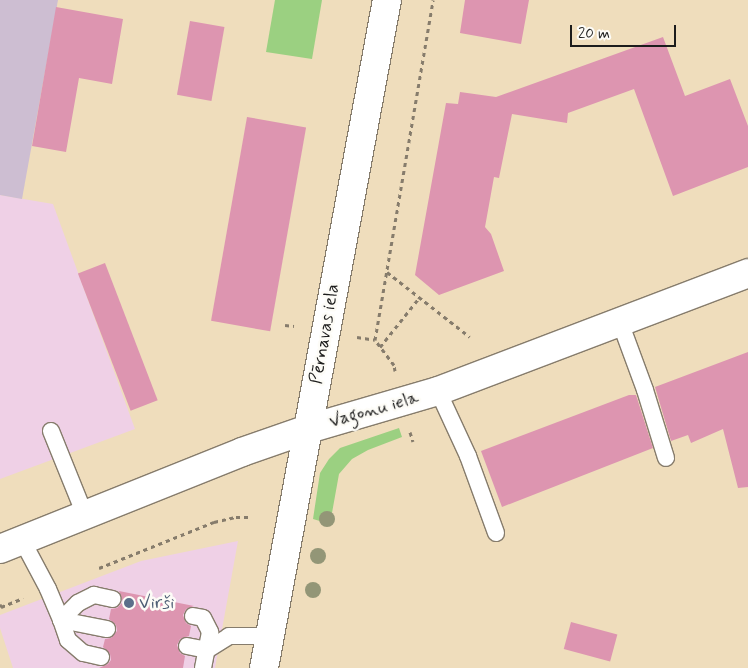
<!DOCTYPE html>
<meta charset="utf-8">
<style>
body{margin:0}
#map{position:relative;width:748px;height:668px;overflow:hidden;background:#efddbc;font-family:Mynerve,sans-serif}
div>[style]{position:absolute}
.built>*{inset:0;background:#efd0e6}
.industrial>*{inset:0;background:#cdbed2}
.green>*{inset:0;background:#9bd081}
.building>*{inset:0;background:#dd95b0;transform-origin:0 0}
.path>*{height:3px;margin-top:-1.5px;transform-origin:0;background:repeating-linear-gradient(90deg,#867c6c 0 4px,transparent 0 8px)}
.roads{filter:drop-shadow(1px 0 #867c6c) drop-shadow(-1px 0 #867c6c) drop-shadow(0 1px #867c6c) drop-shadow(0 -1px #867c6c)}
.service>*{height:16px;margin:-8px;padding:0 8px;transform-origin:8px;border-radius:8px;background:#fff}
.minor>*{height:28px;margin:-14px;padding:0 14px;transform-origin:14px;border-radius:14px;background:#fff}
.trees>*{width:16px;height:16px;margin:-8px;border-radius:50%;background:#939677}
.dots>*{width:14px;height:14px;translate:-50% -50%;box-sizing:border-box;border:2px solid #fdfcf7;border-radius:50%}
span{translate:-50% -50%;white-space:nowrap;text-align:center;line-height:1.15;-webkit-text-stroke:5px #fdfcf7;paint-order:stroke}
.street-label{font-size:18px;color:#1c1c1c}
.service-label{font-size:18px;color:#4e5e75}
.left{translate:0 -50%;text-align:left}
.scale{position:absolute;left:570px;top:25px;width:106px;height:22px;box-sizing:border-box;border:2px solid #1c1c1c;border-top:0;padding-left:6px;font-size:15px;line-height:18px;white-space:nowrap;color:#1c1c1c;-webkit-text-stroke:4px #fdfcf7;paint-order:stroke}
</style>
<div id="map">
<div class="built">
<i style="clip-path:polygon(0 195px,53px 204px,135px 429px,0 479px)"></i>
<i style="clip-path:polygon(238px 541px,215px 668px,13px 668px,0 628px,0 615px,141px 561px)"></i>
</div>
<div class="industrial">
<i style="clip-path:polygon(0 0,58px 0,22px 199px,0 195px)"></i>
</div>
<div class="green">
<i style="clip-path:polygon(275px 0,322px 0,312px 59px,266px 52px)"></i>
<i style="clip-path:polygon(399px 428px,402px 437px,368px 450px,352px 459px,339px 474px,330px 524px,313px 519px,320px 473px,329px 459px,340px 448px)"></i>
</div>
<div class="building">
<i style="clip-path:polygon(465px 0,529px 0,521px 44px,460px 33px)"></i>
<i style="clip-path:polygon(56px 7px,123px 19px,112px 84px,79px 78px,66px 152px,32px 146px)"></i>
<i style="left:190px;top:21px;width:35px;height:75px;rotate:10deg"></i>
<i style="clip-path:polygon(663px 37px,685px 96px,730px 79px,748px 126px,748px 167px,673px 196px,634px 89px,568px 113px,567px 123px,512px 114px,499px 178px,494px 177px,485px 227px,491px 234px,504px 271px,439px 295px,415px 275px,446px 103px,458px 104px,460px 92px,496px 97px)"></i>
<i style="left:247px;top:117px;width:60px;height:207px;rotate:10deg"></i>
<i style="left:105px;top:263px;width:147px;height:29px;rotate:69deg"></i>
<i style="clip-path:polygon(748px 352px,748px 487px,738px 488px,723px 429px,691px 443px,688px 435px,671px 441px,655px 387px)"></i>
<i style="clip-path:polygon(629px 395px,636px 395px,653px 448px,502px 507px,481px 451px)"></i>
<i style="clip-path:polygon(119px 591px,194px 606px,186px 609px,183px 615px,186px 623px,191px 626px,189px 636px,180px 639px,177px 645px,180px 653px,185px 656px,183px 668px,99px 668px,108px 664px,111px 660px,110px 654px,103px 647px,105px 639px,111px 638px,117px 631px,116px 625px,109px 619px,111px 609px,117px 608px,123px 602px)"></i>
<i style="left:571px;top:622px;width:48px;height:28px;rotate:15deg"></i>
</div>
<div class="path">
<i style="left:387px;top:272px;width:105px;rotate:38.1deg"></i>
<i style="left:285px;top:325px;width:9px;rotate:6deg"></i>
<i style="left:357px;top:337px;width:18px;rotate:9deg"></i>
<i style="left:380px;top:347px;width:63px;rotate:-51.5deg"></i>
<i style="left:395px;top:371px;width:6px;rotate:-99deg"></i>
<i style="left:394px;top:365px;width:31px;rotate:-127deg"></i>
<i style="left:375px;top:340px;width:345px;rotate:-80.3deg"></i>
<i style="left:410px;top:432px;width:10px;rotate:73deg"></i>
<i style="left:99px;top:568px;width:124px;rotate:-21.8deg"></i>
<i style="left:214px;top:522px;width:23px;rotate:-13deg"></i>
<i style="left:236px;top:517px;width:13px"></i>
<i style="left:0;top:604px;width:3px;rotate:72deg"></i>
<i style="left:1px;top:607px;width:24px;rotate:-22deg"></i>
</div>
<div class="roads">
<div class="service">
<i style="left:620px;top:322px;width:72px;rotate:69.8deg"></i>
<i style="left:645px;top:390px;width:71px;rotate:72.8deg"></i>
<i style="left:438px;top:391px;width:72px;rotate:65.2deg"></i>
<i style="left:468px;top:456px;width:82px;rotate:70deg"></i>
<i style="left:51px;top:431px;width:91px;rotate:68deg"></i>
<i style="left:22px;top:540px;width:55px;rotate:62deg"></i>
<i style="left:48px;top:589px;width:34px;rotate:67deg"></i>
<i style="left:61px;top:620px;width:47px;rotate:11.1deg"></i>
<i style="left:193px;top:616px;width:10px;rotate:11deg"></i>
<i style="left:203px;top:618px;width:16px;rotate:63deg"></i>
<i style="left:210px;top:632px;width:37px;rotate:101deg"></i>
<i style="left:187px;top:646px;width:20px;rotate:11deg"></i>
<i style="left:207px;top:650px;width:26px;rotate:-32deg"></i>
<i style="left:229px;top:636px;width:40px"></i>
<i style="left:101px;top:657px;width:18px;rotate:-167deg"></i>
<i style="left:83px;top:653px;width:20px;rotate:-139deg"></i>
<i style="left:68px;top:640px;width:21px;rotate:-109deg"></i>
<i style="left:61px;top:620px;width:24px;rotate:-45deg"></i>
<i style="left:78px;top:603px;width:18px;rotate:-27deg"></i>
<i style="left:94px;top:595px;width:19px;rotate:12deg"></i>
</div>
<div class="minor">
<i style="left:0;top:549px;width:261px;rotate:-21.8deg"></i>
<i style="left:242px;top:452px;width:70px;rotate:-19.2deg"></i>
<i style="left:308px;top:429px;width:135px;rotate:-16.3deg"></i>
<i style="left:438px;top:391px;width:332px;rotate:-20.8deg"></i>
<i style="left:264px;top:668px;width:679px;rotate:-79.57deg"></i>
</div>
</div>
<div class="trees">
<i style="left:327px;top:519px"></i>
<i style="left:318px;top:556px"></i>
<i style="left:313px;top:590px"></i>
</div>
<div class="dots">
<i style="left:129px;top:603px;background:#5c6f8a"></i>
</div>
<div class="street-label">
<span style="left:325px;top:334px;rotate:-80deg">Pērnavas iela</span>
<span style="left:374px;top:410px;rotate:-16deg">Vagonu iela</span>
</div>
<div class="service-label">
<span class="left" style="left:139px;top:603px">Virši</span>
</div>
<div class="scale">20 m</div>
</div>
